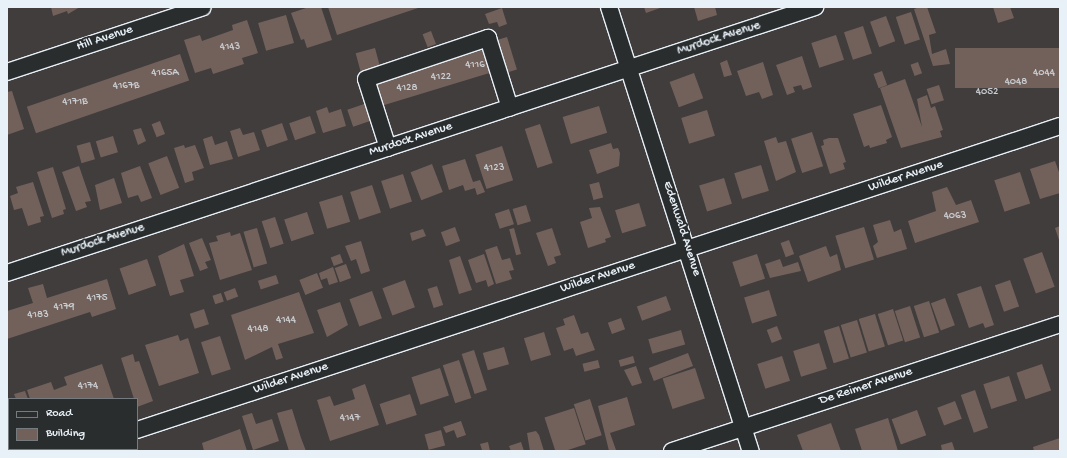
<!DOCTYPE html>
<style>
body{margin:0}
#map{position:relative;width:1067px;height:458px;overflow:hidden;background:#403d3c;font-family:"Gochi Hand",sans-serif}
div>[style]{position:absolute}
.building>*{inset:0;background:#72615b;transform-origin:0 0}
.roads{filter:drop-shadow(1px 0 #e8f1f8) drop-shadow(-1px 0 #e8f1f8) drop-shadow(0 1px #e8f1f8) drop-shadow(0 -1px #e8f1f8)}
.minor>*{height:16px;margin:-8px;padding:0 8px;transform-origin:8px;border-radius:8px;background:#2a2d2e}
span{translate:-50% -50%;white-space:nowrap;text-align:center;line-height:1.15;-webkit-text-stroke:3.5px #2a2d2e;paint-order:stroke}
.number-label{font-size:11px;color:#cacdd1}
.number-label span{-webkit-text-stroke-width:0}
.street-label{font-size:13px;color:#e8f1f8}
.frame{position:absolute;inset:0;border:8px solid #e8f1f8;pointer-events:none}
.legend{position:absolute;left:8px;top:398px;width:130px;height:52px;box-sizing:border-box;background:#2a2d2e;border:1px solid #767b7f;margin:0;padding:5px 7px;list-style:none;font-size:12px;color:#e8f1f8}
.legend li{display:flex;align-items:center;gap:8px;height:20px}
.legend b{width:20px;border:1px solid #767b7f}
</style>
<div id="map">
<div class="building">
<i style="clip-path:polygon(51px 7px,80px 7px,68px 14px,67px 11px,53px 16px)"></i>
<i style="clip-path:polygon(309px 7px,321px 7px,332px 40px,307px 48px,304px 39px,301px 40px,291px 13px)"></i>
<i style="clip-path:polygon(328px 7px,421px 7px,337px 35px)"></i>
<i style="clip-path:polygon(644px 7px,663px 7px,646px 13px)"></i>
<i style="clip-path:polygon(694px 7px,715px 7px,717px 15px,698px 21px)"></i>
<i style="clip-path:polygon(920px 7px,927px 7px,936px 33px,929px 35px,932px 54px,946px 49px,950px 64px,933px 66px,914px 9px)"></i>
<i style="clip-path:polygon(993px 7px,1010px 7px,1014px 18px,998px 23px)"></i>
<i style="clip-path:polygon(502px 8px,507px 24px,499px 27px,497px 22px,489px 24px,485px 14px)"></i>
<i style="left:911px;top:12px;width:29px;height:16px;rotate:72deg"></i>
<i style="left:286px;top:15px;width:29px;height:29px;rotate:74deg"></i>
<i style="left:886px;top:16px;width:27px;height:17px;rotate:70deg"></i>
<i style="clip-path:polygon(247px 20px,258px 53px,242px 58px,244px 64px,213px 74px,211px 68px,195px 73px,184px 40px,200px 35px,202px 41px,233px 30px,232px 25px)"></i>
<i style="left:863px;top:26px;width:29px;height:20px;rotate:72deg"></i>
<i style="left:431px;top:31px;width:14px;height:9px;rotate:69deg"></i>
<i style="left:836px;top:35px;width:26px;height:26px;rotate:72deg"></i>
<i style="left:507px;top:37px;width:34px;height:14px;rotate:73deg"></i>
<i style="left:375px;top:48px;width:20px;height:20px;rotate:75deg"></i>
<i style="left:489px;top:48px;width:24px;height:121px;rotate:73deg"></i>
<i style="left:1060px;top:48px;width:40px;height:105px;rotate:90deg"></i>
<i style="left:180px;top:54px;width:28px;height:162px;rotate:71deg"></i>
<i style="clip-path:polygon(802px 56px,812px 87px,803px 90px,801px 85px,793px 87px,795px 92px,787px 95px,776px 65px)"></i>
<i style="clip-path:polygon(727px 60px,732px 75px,724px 77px,720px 63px)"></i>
<i style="clip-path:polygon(763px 62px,773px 95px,762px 99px,759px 92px,746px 96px,737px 71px)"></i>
<i style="left:918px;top:62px;width:12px;height:8px;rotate:70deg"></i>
<i style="left:882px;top:71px;width:15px;height:9px;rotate:70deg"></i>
<i style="left:694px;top:73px;width:27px;height:26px;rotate:70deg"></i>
<i style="clip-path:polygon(905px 79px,922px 127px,917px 99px,927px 95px,931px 108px,935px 106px,943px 130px,940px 131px,942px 137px,901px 148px,880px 88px)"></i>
<i style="left:939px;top:85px;width:16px;height:13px;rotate:72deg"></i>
<i style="clip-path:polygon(12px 91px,24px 129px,7px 135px,7px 92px)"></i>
<i style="left:370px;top:102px;width:18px;height:24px;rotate:71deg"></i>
<i style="clip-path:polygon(881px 105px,892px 137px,886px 140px,887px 143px,870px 148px,869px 145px,864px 147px,853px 114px)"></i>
<i style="left:599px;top:106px;width:28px;height:38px;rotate:73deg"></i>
<i style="clip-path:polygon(327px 107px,329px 113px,341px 109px,346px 126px,323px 133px,316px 111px)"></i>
<i style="left:707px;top:110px;width:27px;height:27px;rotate:73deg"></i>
<i style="left:310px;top:116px;width:18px;height:22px;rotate:71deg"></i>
<i style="left:160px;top:121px;width:14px;height:9px;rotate:69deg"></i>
<i style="left:282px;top:123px;width:18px;height:22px;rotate:71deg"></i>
<i style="left:540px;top:124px;width:41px;height:16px;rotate:72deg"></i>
<i style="clip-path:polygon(141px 128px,146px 141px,138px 145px,133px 130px)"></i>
<i style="clip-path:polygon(240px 128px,243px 135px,254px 132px,260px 150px,238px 157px,230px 131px)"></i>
<i style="left:812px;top:132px;width:36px;height:22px;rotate:72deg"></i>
<i style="left:113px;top:136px;width:17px;height:18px;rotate:73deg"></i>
<i style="clip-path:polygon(212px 136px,215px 145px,227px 141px,233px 159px,210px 165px,203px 139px)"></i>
<i style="clip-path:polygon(776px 137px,778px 143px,786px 141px,796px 172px,776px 181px,764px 141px)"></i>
<i style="clip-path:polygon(829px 138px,838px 138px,846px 162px,843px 163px,845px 169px,830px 174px,821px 146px,824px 145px,823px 140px)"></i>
<i style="left:90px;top:142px;width:18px;height:14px;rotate:74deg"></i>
<i style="clip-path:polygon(611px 143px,613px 149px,618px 148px,620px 153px,619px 166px,597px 174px,589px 150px)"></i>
<i style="clip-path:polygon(184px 145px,185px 148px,195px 145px,204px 168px,192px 172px,194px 180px,185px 183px,174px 148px)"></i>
<i style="left:502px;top:146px;width:36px;height:28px;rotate:72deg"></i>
<i style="left:167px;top:156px;width:34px;height:20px;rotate:69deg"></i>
<i style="clip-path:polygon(465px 159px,473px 182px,480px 180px,485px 192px,477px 195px,475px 188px,465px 191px,463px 185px,449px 190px,442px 166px)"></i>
<i style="clip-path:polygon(1055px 161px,1060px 175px,1060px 193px,1040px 199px,1030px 169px)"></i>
<i style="left:432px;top:164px;width:30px;height:23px;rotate:69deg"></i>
<i style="left:761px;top:165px;width:27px;height:28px;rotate:73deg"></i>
<i style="clip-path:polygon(79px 166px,91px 201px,85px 202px,87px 207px,76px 211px,62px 172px)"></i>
<i style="clip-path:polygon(140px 166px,152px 198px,141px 202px,138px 195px,128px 198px,121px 173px)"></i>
<i style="clip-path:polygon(53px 167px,66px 209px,63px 210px,64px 214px,52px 218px,37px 172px)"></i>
<i style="left:1020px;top:172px;width:33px;height:27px;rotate:72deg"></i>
<i style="left:403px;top:174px;width:29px;height:23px;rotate:72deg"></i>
<i style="clip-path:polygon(114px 178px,122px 203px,100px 210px,95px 185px)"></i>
<i style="left:724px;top:178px;width:27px;height:26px;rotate:73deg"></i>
<i style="clip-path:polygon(33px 182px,44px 216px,40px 217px,41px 222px,28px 226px,22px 208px,14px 210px,10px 196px,18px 193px,16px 187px)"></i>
<i style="left:599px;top:182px;width:16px;height:10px;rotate:75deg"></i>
<i style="left:372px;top:185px;width:29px;height:23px;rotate:72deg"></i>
<i style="clip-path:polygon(947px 187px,956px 205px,971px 200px,979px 222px,915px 243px,908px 221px,936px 211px,932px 192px)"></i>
<i style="left:342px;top:195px;width:28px;height:24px;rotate:73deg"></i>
<i style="left:639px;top:203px;width:24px;height:25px;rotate:73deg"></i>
<i style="left:526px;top:205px;width:17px;height:14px;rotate:73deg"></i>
<i style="clip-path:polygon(600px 207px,611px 237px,605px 239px,606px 242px,588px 248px,580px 222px,592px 218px,589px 208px)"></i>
<i style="left:509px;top:209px;width:16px;height:15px;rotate:72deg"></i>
<i style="left:307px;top:212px;width:23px;height:24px;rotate:72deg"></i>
<i style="left:275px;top:217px;width:28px;height:14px;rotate:72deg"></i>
<i style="clip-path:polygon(890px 220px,894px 232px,901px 229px,907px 249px,877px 258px,873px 246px,878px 242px,873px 225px)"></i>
<i style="clip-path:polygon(1060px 226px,1060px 243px,1055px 228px)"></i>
<i style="left:455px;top:227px;width:15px;height:15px;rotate:70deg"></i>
<i style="left:864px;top:227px;width:34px;height:30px;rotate:73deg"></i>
<i style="left:257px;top:228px;width:37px;height:14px;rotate:74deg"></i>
<i style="left:514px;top:228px;width:27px;height:5px;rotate:75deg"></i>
<i style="clip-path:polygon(552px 228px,561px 255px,554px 257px,556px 263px,548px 266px,536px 233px)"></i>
<i style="clip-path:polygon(423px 229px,426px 236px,412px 241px,410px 233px)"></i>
<i style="clip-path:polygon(230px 232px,231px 236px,240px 233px,252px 270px,220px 280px,209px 243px,218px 241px,216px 236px)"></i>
<i style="clip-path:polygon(202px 238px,211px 260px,205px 262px,208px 268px,200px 271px,189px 243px)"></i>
<i style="left:789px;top:240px;width:15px;height:9px;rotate:70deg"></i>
<i style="clip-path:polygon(361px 241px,370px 271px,361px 274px,356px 259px,351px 261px,345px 246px)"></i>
<i style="clip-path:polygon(184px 244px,194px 276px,180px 280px,184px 292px,170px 296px,158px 256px)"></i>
<i style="clip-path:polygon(497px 246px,502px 260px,510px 258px,514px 270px,509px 271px,512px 279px,496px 284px,485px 250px)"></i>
<i style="clip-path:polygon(826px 246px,830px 257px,837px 254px,841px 270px,808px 282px,799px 256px)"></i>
<i style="left:1042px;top:252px;width:37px;height:20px;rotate:70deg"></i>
<i style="left:340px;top:254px;width:9px;height:10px;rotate:69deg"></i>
<i style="clip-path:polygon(484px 254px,494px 284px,488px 287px,486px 280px,476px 283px,468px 260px)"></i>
<i style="left:757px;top:254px;width:26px;height:26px;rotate:72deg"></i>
<i style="clip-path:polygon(460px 256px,472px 290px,459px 294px,449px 260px)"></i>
<i style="left:147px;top:259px;width:28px;height:29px;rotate:71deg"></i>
<i style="clip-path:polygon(780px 259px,783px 267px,798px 262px,801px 271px,770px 278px,765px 264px)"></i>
<i style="left:346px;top:264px;width:15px;height:12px;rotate:70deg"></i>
<i style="clip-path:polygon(333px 267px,338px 282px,329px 285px,327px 278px,321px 280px,319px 273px)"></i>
<i style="left:317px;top:273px;width:16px;height:19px;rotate:68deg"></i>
<i style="left:276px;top:275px;width:9px;height:19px;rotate:72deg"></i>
<i style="clip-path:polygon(107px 279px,116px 309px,92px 317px,90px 312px,7px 339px,7px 311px,33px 303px,28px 288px,43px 284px,47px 298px)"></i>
<i style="left:405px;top:280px;width:29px;height:24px;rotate:70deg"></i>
<i style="left:1010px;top:280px;width:28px;height:16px;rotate:71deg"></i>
<i style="left:437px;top:286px;width:20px;height:10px;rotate:72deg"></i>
<i style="clip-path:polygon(981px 286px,994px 325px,985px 328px,983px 323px,969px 328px,957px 294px)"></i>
<i style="left:235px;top:288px;width:9px;height:12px;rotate:69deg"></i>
<i style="left:769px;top:290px;width:27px;height:26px;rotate:73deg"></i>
<i style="left:372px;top:291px;width:29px;height:24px;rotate:70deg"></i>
<i style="clip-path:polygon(299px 292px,314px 333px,278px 344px,283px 358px,276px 360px,272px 347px,245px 360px,231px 315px)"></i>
<i style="left:221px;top:293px;width:9px;height:9px;rotate:72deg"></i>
<i style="left:666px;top:296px;width:15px;height:31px;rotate:70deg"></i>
<i style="left:945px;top:298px;width:29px;height:15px;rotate:70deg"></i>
<i style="left:929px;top:301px;width:33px;height:16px;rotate:72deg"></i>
<i style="clip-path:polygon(340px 302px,348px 325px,327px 337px,317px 310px)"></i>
<i style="left:910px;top:306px;width:33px;height:16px;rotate:72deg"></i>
<i style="left:204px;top:309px;width:16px;height:15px;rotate:72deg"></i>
<i style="left:893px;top:309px;width:33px;height:16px;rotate:72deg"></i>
<i style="left:875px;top:314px;width:34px;height:17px;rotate:73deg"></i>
<i style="clip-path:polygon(574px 315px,581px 334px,588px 332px,595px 350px,576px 356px,573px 348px,564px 351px,556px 328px,565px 325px,563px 319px)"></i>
<i style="left:621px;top:318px;width:12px;height:14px;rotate:70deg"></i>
<i style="left:857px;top:320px;width:34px;height:17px;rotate:73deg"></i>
<i style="left:777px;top:326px;width:14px;height:11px;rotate:69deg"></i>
<i style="left:839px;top:326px;width:34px;height:16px;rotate:73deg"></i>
<i style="left:681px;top:330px;width:15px;height:34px;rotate:74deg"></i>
<i style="left:544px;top:332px;width:24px;height:21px;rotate:73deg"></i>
<i style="clip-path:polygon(178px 335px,180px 341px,188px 338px,199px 373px,159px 386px,145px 345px)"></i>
<i style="left:220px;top:336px;width:35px;height:20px;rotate:72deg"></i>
<i style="left:819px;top:343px;width:27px;height:27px;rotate:73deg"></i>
<i style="left:504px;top:347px;width:18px;height:22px;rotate:74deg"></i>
<i style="left:474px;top:350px;width:42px;height:13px;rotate:72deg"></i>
<i style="left:688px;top:353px;width:14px;height:42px;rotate:69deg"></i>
<i style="clip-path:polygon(133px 354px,135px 362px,139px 361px,153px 401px,137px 407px,137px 399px,134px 399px,121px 358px)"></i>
<i style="left:633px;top:356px;width:7px;height:15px;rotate:74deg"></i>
<i style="left:782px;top:356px;width:26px;height:26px;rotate:72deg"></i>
<i style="left:459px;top:360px;width:40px;height:17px;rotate:72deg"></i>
<i style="left:598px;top:360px;width:8px;height:16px;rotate:76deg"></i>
<i style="clip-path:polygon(102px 364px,114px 399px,30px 399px,27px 390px,51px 382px,54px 390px,67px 385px,64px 377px)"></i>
<i style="left:1042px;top:364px;width:28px;height:27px;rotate:71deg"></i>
<i style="clip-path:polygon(636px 366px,642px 383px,632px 386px,624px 370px)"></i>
<i style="left:440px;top:368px;width:29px;height:30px;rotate:72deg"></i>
<i style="left:695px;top:368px;width:32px;height:34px;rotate:72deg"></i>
<i style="left:1009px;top:376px;width:26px;height:27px;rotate:72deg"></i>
<i style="clip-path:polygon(365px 384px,379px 425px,330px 441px,317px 400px,330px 396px,334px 406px,355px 399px,352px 389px)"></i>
<i style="left:975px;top:390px;width:40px;height:15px;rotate:71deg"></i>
<i style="clip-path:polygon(25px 391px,28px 399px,16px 399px,14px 394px)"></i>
<i style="left:410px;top:394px;width:22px;height:32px;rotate:72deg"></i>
<i style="clip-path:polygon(627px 397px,635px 425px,610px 433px,616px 450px,609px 451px,598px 406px)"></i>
<i style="left:590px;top:399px;width:38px;height:17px;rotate:72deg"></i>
<i style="left:955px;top:401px;width:19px;height:19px;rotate:69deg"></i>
<i style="left:574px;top:408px;width:38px;height:31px;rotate:72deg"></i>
<i style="clip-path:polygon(292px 409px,301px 438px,306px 451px,289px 451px,277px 413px)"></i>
<i style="left:917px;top:410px;width:27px;height:27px;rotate:70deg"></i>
<i style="clip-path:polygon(252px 413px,256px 424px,272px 419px,279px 441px,253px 450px,242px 416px)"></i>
<i style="clip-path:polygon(888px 418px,898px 451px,862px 451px,855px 429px)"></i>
<i style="clip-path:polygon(461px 421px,466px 435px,457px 438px,454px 430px,446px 433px,443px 427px)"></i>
<i style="clip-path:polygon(831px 423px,841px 451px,803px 451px,797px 435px)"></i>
<i style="clip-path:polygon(240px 429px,247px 451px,204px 451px,202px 443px)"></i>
<i style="left:441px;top:430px;width:16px;height:17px;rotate:75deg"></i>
<i style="clip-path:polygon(536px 431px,539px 435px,544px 451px,530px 451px,527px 433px)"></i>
<i style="clip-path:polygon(1060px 438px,1060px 451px,1034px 451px,1033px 447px)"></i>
<i style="clip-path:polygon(488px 442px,490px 451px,478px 451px,482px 450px,480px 444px)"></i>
<i style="clip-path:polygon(521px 442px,524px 451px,511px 451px,509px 446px)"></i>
<i style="clip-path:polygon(952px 442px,955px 451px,942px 451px,941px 445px)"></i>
</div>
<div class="roads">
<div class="minor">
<i style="left:609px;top:7px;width:466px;rotate:72.3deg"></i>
<i style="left:7px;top:72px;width:206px;rotate:-18.3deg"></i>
<i style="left:388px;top:148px;width:72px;rotate:-107.7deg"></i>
<i style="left:366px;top:79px;width:129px;rotate:-18.6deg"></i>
<i style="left:488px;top:38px;width:73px;rotate:72.6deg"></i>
<i style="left:7px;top:273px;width:851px;rotate:-18.22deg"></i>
<i style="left:137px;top:430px;width:972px;rotate:-18.23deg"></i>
<i style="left:74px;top:451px;width:6px;rotate:-18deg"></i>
<i style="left:672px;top:451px;width:408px;rotate:-18.1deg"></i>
</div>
</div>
<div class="number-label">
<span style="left:230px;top:47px">4143</span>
<span style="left:475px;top:65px">4116</span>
<span style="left:165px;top:73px">4165A</span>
<span style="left:1044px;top:73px">4044</span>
<span style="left:441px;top:77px">4122</span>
<span style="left:1016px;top:82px">4048</span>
<span style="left:126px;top:86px">4167B</span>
<span style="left:407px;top:88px">4128</span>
<span style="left:987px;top:92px">4052</span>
<span style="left:75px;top:102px">4171B</span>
<span style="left:494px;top:168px">4123</span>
<span style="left:955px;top:216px">4063</span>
<span style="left:97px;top:298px">4175</span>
<span style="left:64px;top:307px">4179</span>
<span style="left:38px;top:315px">4183</span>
<span style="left:286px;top:320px">4144</span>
<span style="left:258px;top:329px">4148</span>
<span style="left:88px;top:386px">4174</span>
<span style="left:350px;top:418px">4147</span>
</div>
<div class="street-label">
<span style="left:105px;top:39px;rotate:-18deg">Hill Avenue</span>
<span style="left:719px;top:39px;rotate:-18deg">Murdock Avenue</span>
<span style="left:411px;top:140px;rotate:-18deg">Murdock Avenue</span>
<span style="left:906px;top:177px;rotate:-18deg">Wilder Avenue</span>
<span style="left:681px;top:229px;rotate:72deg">Edenwald Avenue</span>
<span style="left:103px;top:241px;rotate:-18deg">Murdock Avenue</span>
<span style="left:598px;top:278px;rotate:-18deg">Wilder Avenue</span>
<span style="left:291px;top:379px;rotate:-18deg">Wilder Avenue</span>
<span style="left:866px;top:387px;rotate:-18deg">De Reimer Avenue</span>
</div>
<div class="frame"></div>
<ul class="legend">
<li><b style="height:5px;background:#2a2d2e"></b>Road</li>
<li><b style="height:11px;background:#72615b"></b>Building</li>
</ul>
</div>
